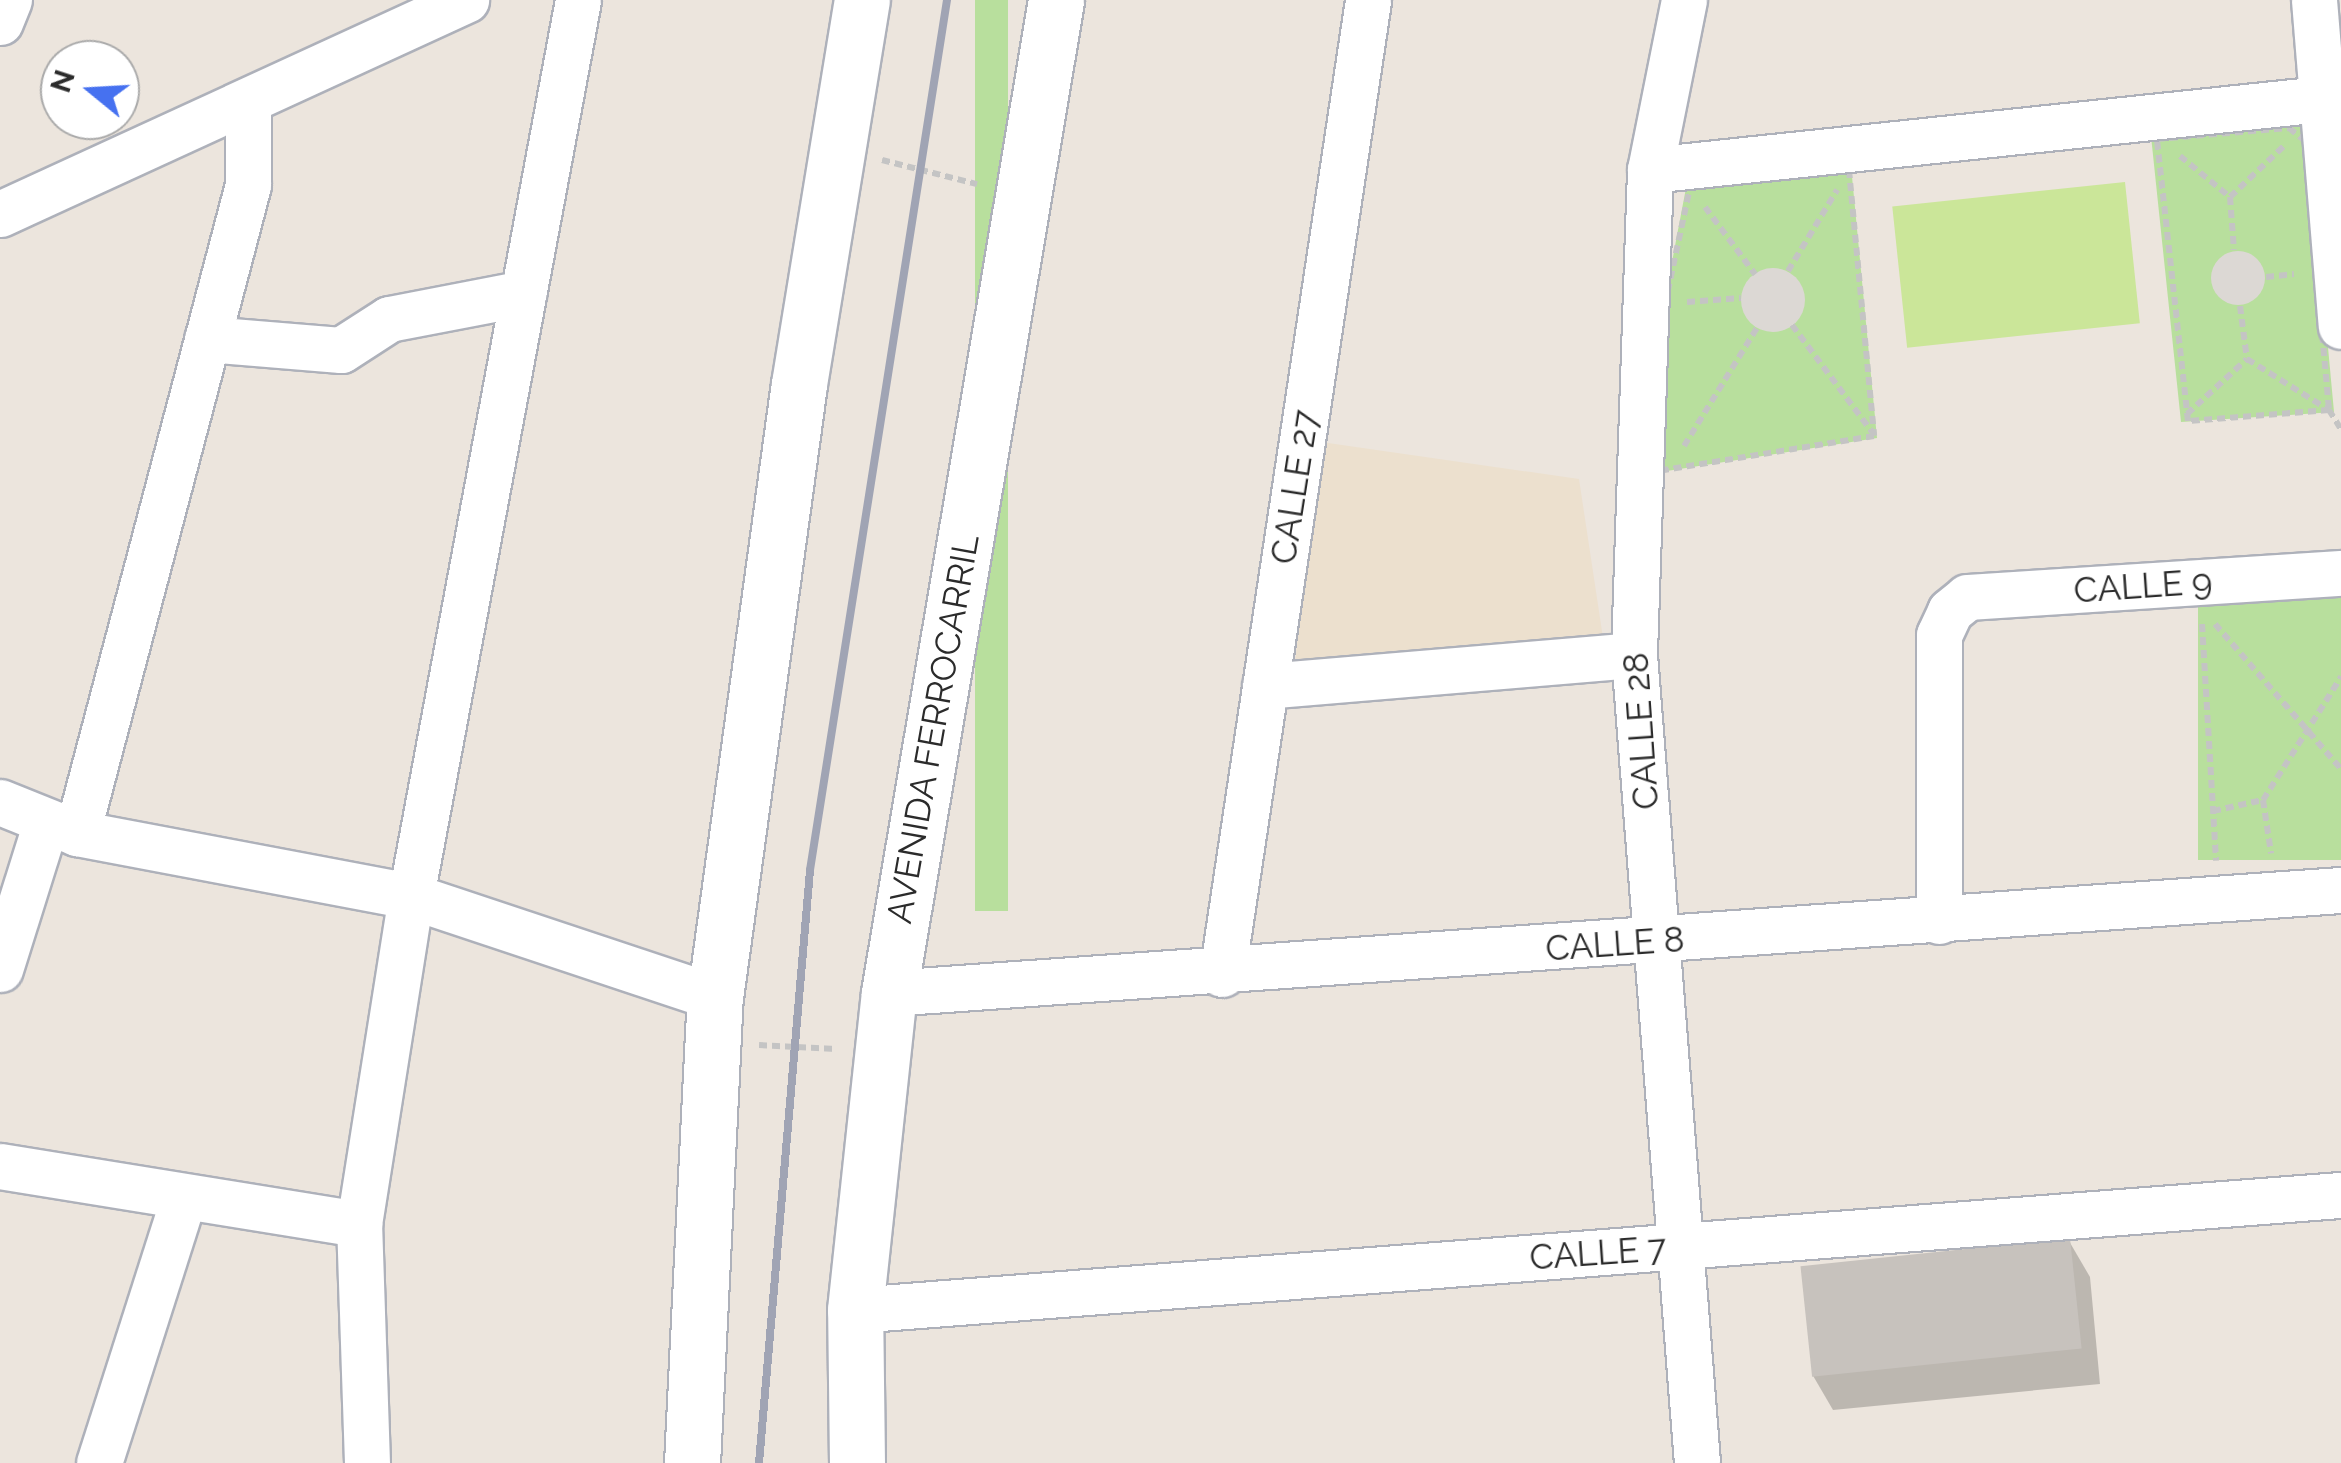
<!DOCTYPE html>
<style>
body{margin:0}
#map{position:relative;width:2341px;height:1463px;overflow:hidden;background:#ece5dd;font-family:Raleway,sans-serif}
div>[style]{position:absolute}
.education>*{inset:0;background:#ece0ce}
.green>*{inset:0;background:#b8df9d;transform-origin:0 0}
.pitch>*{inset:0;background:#cbe699;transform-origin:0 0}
.plaza>*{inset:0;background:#dcd8d4}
.round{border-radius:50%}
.shadow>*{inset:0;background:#0003}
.building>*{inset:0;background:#c7c2bd;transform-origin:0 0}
.path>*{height:6px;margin-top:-3px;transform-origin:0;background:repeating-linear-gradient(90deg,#c4c4c4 0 8px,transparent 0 13px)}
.roads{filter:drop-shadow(2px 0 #aeb1ba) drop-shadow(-2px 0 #aeb1ba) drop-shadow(0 2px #aeb1ba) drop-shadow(0 -2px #aeb1ba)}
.minor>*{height:45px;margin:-22.5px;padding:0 22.5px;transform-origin:22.5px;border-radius:22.5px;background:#fff}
.tertiary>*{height:55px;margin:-27.5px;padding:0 27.5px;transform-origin:27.5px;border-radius:27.5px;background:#fff}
.rail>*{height:8px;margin:-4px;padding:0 4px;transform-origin:4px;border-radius:4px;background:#a0a4b4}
span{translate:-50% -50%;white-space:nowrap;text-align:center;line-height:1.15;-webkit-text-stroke:8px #fff;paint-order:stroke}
.street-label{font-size:35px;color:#2b2b2b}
.north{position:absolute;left:40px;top:40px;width:100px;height:100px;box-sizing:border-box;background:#fff;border:2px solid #aaa;border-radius:50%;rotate:288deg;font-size:28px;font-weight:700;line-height:40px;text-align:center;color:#2b2b2b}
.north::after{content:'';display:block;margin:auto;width:35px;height:45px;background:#4671f0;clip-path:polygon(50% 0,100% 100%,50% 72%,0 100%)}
</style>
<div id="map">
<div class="education">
<i style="clip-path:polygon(1321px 442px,1579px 479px,1603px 638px,1295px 663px)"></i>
</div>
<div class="green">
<i style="left:975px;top:0;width:33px;height:911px"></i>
<i style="clip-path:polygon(2295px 123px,2308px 132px,2334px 412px,2181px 422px,2151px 136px)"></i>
<i style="clip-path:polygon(1851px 166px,1877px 438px,1654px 473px,1664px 304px,1686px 188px)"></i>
<i style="left:2341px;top:594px;width:266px;height:143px;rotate:90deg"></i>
</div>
<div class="pitch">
<i style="left:2125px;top:182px;width:142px;height:234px;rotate:84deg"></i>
</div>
<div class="plaza">
<i class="round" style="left:2211px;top:251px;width:54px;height:54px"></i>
<i class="round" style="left:1741px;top:268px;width:64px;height:64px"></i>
</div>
<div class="shadow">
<i style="clip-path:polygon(2069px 1241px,2090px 1277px,2100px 1384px,1833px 1410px,1812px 1374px)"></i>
</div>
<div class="building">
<i style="left:2070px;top:1238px;width:111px;height:271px;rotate:84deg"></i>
</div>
<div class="path">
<i style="left:2289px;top:128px;width:21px;rotate:39deg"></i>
<i style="left:2305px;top:141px;width:270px;rotate:84.9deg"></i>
<i style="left:2329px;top:410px;width:141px;rotate:175.5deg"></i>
<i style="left:2188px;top:421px;width:284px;rotate:-96.3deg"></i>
<i style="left:2157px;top:139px;width:132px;rotate:-4.8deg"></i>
<i style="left:2180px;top:156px;width:65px;rotate:39.4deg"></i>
<i style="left:2230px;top:197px;width:53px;rotate:85.7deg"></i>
<i style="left:882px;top:160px;width:98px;rotate:14.2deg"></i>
<i style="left:1849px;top:170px;width:267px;rotate:84.6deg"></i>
<i style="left:1874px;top:436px;width:219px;rotate:170.8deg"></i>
<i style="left:1658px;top:471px;width:167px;rotate:-87.6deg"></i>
<i style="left:1665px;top:304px;width:120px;rotate:-77.9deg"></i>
<i style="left:1690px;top:187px;width:160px;rotate:-6.1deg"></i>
<i style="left:2230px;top:197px;width:74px;rotate:-43.4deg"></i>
<i style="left:1705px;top:207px;width:84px;rotate:53.3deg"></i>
<i style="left:1788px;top:271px;width:95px;rotate:-58.8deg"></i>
<i style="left:2266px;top:277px;width:28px;rotate:-6deg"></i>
<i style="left:1687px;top:302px;width:54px;rotate:-4.2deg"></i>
<i style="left:2240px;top:306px;width:53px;rotate:82.5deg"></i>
<i style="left:1792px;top:325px;width:134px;rotate:53.2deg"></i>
<i style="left:2247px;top:359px;width:97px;rotate:31.9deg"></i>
<i style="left:2329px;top:410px;width:22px;rotate:58deg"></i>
<i style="left:2187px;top:414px;width:81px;rotate:-42.5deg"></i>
<i style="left:1684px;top:446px;width:139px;rotate:-58.3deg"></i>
<i style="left:2202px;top:624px;width:237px;rotate:86.6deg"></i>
<i style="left:2215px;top:624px;width:192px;rotate:49deg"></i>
<i style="left:2263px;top:800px;width:54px;rotate:81.4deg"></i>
<i style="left:2213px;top:811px;width:51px;rotate:-12.4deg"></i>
<i style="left:2263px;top:800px;width:146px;rotate:-57.6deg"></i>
<i style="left:759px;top:1045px;width:77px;rotate:3deg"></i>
</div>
<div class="roads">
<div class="minor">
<i style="left:1684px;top:0;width:173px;rotate:101.3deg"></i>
<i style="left:1650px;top:170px;width:485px;rotate:91.9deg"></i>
<i style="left:1634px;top:655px;width:810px;rotate:85.54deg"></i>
<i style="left:2314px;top:0;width:327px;rotate:85.3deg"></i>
<i style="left:0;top:22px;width:24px;rotate:-68deg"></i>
<i style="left:1650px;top:170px;width:675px;rotate:-6.04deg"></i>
<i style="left:0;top:214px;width:513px;rotate:-24.67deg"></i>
<i style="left:207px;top:339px;width:134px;rotate:4.7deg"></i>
<i style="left:341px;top:350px;width:57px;rotate:-32.9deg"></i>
<i style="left:389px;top:319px;width:137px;rotate:-10.9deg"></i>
<i style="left:1265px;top:686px;width:370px;rotate:-4.8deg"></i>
<i style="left:0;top:802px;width:83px;rotate:21.9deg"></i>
<i style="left:77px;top:833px;width:340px;rotate:10.7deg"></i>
<i style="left:411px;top:896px;width:320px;rotate:18.4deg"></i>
<i style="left:77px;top:833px;width:670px;rotate:-75.22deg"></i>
<i style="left:248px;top:185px;width:83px;rotate:-90deg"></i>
<i style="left:1939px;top:921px;width:286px;rotate:-90deg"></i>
<i style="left:1939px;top:635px;width:26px;rotate:-65deg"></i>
<i style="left:1950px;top:611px;width:22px;rotate:-39deg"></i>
<i style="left:1967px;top:597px;width:375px;rotate:-3.7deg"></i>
<i style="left:0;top:969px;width:151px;rotate:-72.6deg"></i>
<i style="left:1222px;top:974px;width:985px;rotate:-81.47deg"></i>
<i style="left:889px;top:993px;width:1456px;rotate:-4.06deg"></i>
<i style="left:0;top:1166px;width:364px;rotate:9.2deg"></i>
<i style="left:855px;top:1310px;width:1490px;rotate:-4.43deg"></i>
<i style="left:99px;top:1463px;width:279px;rotate:-72.3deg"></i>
<i style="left:367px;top:1463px;width:239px;rotate:-91.9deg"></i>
<i style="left:359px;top:1224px;width:332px;rotate:-81deg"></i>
<i style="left:411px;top:896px;width:911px;rotate:-79.44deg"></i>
</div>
<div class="tertiary">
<i style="left:692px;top:1463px;width:467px;rotate:-87.2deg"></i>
<i style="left:715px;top:997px;width:619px;rotate:-82.2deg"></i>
<i style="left:799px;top:384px;width:389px;rotate:-80.7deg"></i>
<i style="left:857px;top:1463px;width:153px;rotate:-90.7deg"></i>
<i style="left:855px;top:1310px;width:319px;rotate:-83.9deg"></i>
<i style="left:889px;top:993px;width:1007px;rotate:-80.45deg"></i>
</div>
</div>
<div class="rail">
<i style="left:759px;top:1463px;width:595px;rotate:-85.08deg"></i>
<i style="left:810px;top:870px;width:881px;rotate:-81.05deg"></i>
</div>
<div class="street-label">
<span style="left:1295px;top:487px;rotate:-81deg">CALLE 27</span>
<span style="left:2143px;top:586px;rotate:-4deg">CALLE 9</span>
<span style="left:933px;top:729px;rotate:-80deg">AVENIDA FERROCARRIL</span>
<span style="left:1641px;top:731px;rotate:-94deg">CALLE 28</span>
<span style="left:1615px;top:944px;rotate:-4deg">CALLE 8</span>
<span style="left:1598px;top:1253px;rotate:-4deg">CALLE 7</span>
</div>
<div class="north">N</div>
</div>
